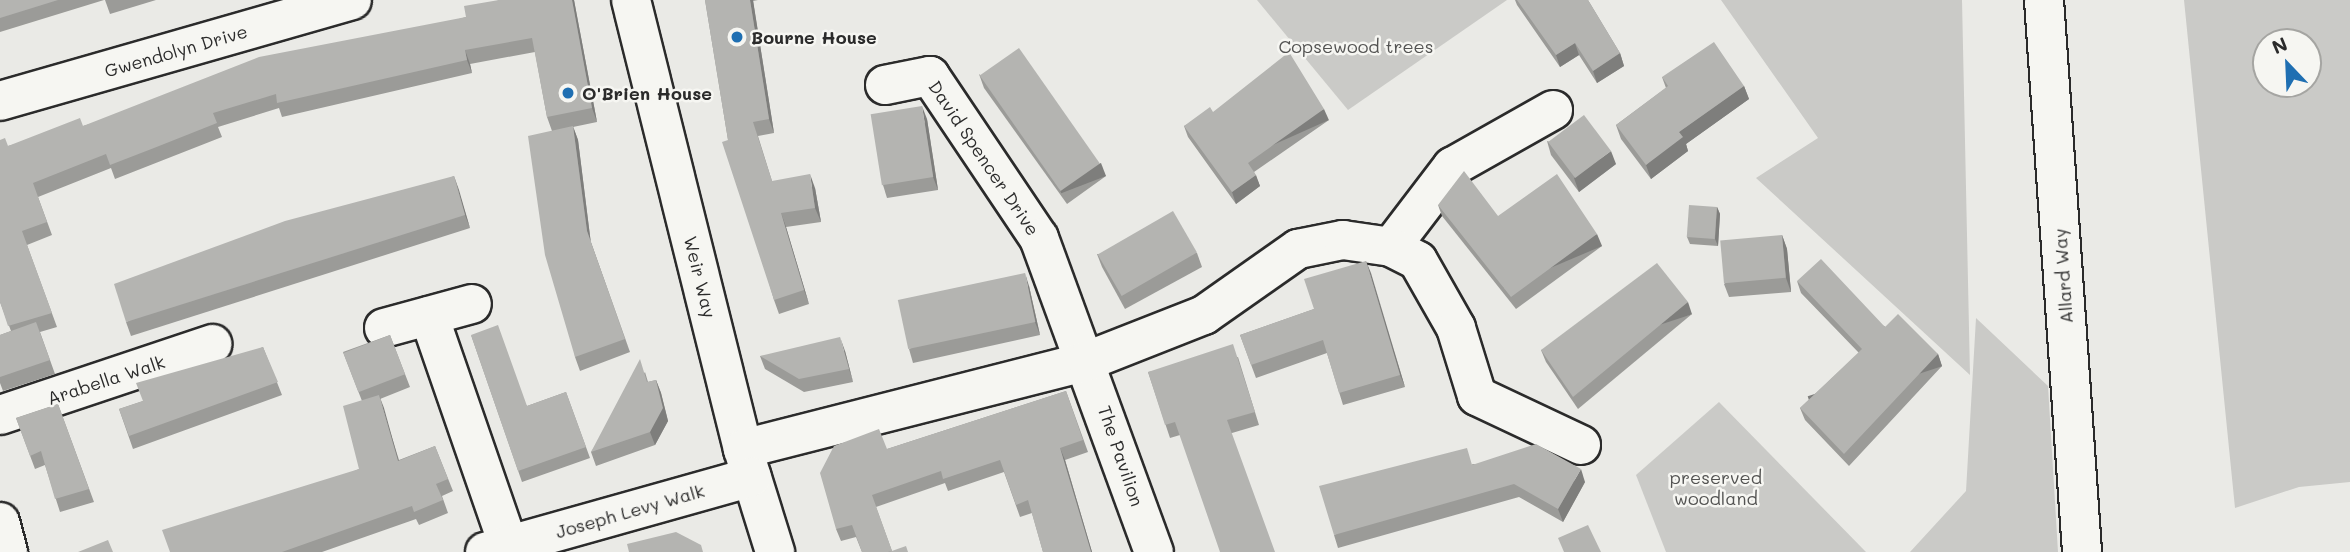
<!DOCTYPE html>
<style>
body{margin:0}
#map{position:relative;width:2350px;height:552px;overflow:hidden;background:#eaeae6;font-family:Mali,sans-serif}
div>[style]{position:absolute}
.green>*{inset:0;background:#cacac7}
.roads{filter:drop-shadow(2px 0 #2b2b2b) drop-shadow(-2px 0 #2b2b2b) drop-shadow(0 2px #2b2b2b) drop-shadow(0 -2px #2b2b2b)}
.minor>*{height:38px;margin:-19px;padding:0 19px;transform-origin:19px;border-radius:19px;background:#f6f6f2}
.primary>*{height:38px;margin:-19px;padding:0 19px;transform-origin:19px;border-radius:19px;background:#f6f6f2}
.wall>*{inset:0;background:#9b9b98}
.shaded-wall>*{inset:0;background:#7e7e7c;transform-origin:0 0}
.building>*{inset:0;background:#b4b4b1;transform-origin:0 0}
.dots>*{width:19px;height:19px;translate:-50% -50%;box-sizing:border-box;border:4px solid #f6f6f2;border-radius:50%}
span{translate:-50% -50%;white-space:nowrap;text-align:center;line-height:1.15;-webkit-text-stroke:5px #f6f6f2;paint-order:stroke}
.poi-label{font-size:18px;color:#2b2b2b;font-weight:700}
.left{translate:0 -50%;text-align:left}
.park-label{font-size:18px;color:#535352}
.street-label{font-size:18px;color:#2b2b2b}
.north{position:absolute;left:2252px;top:28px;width:70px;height:70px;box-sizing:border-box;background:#f6f6f2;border:2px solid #a5a5a2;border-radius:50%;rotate:337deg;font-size:19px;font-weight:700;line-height:28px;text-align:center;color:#2b2b2b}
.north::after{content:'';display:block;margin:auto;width:24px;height:32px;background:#1f6fb2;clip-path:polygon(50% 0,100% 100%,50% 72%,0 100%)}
</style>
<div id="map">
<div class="green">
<i style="clip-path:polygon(1257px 0,1507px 0,1348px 110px)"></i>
<i style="clip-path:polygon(1721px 0,1962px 0,1970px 375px,1756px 178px,1818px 138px)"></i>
<i style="clip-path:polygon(evenodd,2184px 0,2350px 0,2350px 482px,2299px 487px,2235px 508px,2184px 0,2266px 42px,2308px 42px,2308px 84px,2266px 84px,2266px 42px)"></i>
<i style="clip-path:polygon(1976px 318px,2048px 386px,2058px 552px,1910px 552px,1966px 491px)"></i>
<i style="clip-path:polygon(1719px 402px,1866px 552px,1666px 552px,1636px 475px)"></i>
</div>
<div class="roads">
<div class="minor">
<i style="left:631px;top:0;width:463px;rotate:76deg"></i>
<i style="left:743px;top:449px;width:108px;rotate:72.7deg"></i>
<i style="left:885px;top:85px;width:46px;rotate:-11.3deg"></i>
<i style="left:930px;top:76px;width:195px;rotate:56.1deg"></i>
<i style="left:1039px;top:238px;width:334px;rotate:69.9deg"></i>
<i style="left:0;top:101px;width:366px;rotate:-16deg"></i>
<i style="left:1391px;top:247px;width:101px;rotate:-52.7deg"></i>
<i style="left:1452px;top:167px;width:116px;rotate:-29.4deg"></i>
<i style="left:429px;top:316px;width:241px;rotate:70.9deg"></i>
<i style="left:384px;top:328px;width:91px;rotate:-15.3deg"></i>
<i style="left:0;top:415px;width:224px;rotate:-18.5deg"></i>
<i style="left:743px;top:449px;width:355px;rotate:-14.3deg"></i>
<i style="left:1087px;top:361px;width:126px;rotate:-21.5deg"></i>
<i style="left:1204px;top:315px;width:115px;rotate:-35.1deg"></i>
<i style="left:1298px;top:249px;width:46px;rotate:-11.3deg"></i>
<i style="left:1343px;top:240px;width:49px;rotate:8.3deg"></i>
<i style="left:1391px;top:247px;width:30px;rotate:27deg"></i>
<i style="left:1418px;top:261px;width:77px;rotate:60.4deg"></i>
<i style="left:1456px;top:328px;width:71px;rotate:72.8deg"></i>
<i style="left:1477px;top:396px;width:115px;rotate:25.2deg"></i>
<i style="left:0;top:522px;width:31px;rotate:75deg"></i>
<i style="left:485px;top:552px;width:277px;rotate:-15.7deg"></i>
</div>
<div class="primary">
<i style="left:2044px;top:0;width:553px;rotate:86.06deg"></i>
</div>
</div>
<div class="wall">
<i style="clip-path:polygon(0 0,104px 0,0 32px)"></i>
<i style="clip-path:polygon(105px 0,156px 0,110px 14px)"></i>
<i style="clip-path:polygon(499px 0,574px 0,597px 122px,573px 127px,578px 140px,591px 244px,630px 352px,580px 371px,575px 357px,552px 131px,547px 117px,535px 52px,470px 64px,472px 73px,282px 117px,279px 108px,218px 127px,222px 137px,115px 179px,111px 168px,38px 197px,52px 235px,27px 245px,57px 327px,40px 332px,55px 374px,3px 391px,0 383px,0 335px,11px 331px,0 302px,8px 146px,83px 126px,466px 17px)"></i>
<i style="clip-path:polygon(705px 0,758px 0,753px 1px,774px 133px,758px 136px,772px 181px,815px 188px,821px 222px,786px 227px,809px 304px,779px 314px,774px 300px,728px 140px)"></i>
<i style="clip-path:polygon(1515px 0,1588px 0,1620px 53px,1624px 66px,1597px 83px,1579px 55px,1560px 67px,1517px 5px)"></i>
<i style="clip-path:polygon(979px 74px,1106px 176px,1067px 204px,984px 88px)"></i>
<i style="clip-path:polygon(1662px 77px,1744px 86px,1749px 99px,1686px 144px,1688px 151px,1651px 179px,1621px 139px,1616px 125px,1666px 88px)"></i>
<i style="clip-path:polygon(1213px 112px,1329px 120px,1254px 172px,1260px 186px,1236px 204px,1188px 137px,1184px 126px)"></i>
<i style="clip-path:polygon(927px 119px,938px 190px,887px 198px,883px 185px)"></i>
<i style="clip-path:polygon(1547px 141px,1616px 164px,1579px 192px,1551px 155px)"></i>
<i style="clip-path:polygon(454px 176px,470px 228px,131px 336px,126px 322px)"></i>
<i style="clip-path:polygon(1438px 205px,1498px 216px,1602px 246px,1516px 309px,1442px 216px)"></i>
<i style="clip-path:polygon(1717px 207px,1720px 214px,1718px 246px,1690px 244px,1687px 237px)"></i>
<i style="clip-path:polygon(1782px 235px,1787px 249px,1791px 292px,1729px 297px,1724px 284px)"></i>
<i style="clip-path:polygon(1197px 253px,1202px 267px,1125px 309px,1102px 267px,1097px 254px)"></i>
<i style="clip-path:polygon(1366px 261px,1405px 387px,1343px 405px,1327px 353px,1256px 378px,1240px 335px,1314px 309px)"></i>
<i style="clip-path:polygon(1797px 281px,1938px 354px,1942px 366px,1849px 466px,1805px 420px,1800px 408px,1859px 353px,1801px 293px)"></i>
<i style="clip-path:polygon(1029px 286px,1040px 335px,913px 363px,909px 349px)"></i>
<i style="clip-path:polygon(1692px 314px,1578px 409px,1546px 362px,1541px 350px)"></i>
<i style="clip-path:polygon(390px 335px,410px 387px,380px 399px,399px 460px,435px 446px,453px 491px,442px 496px,448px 513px,419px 525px,416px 519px,322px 552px,170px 552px,359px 469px,362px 401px,343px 352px)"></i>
<i style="clip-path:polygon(471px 335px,527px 406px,566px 392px,590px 458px,522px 482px)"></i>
<i style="clip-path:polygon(263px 347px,282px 395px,133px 449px,119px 409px,143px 401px)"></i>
<i style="clip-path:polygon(845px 351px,853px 382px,804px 392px,765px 369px,760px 356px)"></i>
<i style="clip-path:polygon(1238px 357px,1259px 425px,1232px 433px,1180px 435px,1170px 438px,1148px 372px)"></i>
<i style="clip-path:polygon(645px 372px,648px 382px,656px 380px,661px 393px,668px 421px,655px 445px,596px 466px,591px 452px)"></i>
<i style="clip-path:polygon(1066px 391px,1088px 452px,1065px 460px,1092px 552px,1043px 552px,1032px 513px,1020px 517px,1004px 472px,948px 491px,945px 483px,876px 507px,892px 551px,908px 552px,862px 552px,856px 537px,841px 541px,836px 529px,887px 449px)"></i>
<i style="clip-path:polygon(58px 404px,94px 502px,60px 512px,45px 465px,35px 469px,16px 418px)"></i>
<i style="clip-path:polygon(1473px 464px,1585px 482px,1563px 522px,1519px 497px,1338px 548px,1334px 535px)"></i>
</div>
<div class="shaded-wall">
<i style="clip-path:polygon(572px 0,574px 0,597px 122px,592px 108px)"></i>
<i style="clip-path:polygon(750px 0,753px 0,774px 133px,769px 119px)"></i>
<i style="clip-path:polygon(1575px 43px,1579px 55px,1560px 67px,1556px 55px)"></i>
<i style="clip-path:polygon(465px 50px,470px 64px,472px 73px,467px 60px)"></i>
<i style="clip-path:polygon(1620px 53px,1624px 66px,1597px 83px,1593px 71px)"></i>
<i style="clip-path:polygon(1744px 86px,1749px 99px,1686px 144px,1688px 151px,1651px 179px,1646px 165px,1679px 132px)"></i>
<i style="clip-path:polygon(922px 106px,927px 119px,938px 190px,933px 177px)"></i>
<i style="left:1324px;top:109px;width:12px;height:93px;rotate:66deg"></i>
<i style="clip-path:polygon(573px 126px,578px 140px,591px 244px,630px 352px,587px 231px)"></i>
<i style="clip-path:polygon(1611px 151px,1616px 164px,1579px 192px,1574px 178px)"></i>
<i style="left:1101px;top:163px;width:14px;height:48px;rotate:69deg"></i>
<i style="clip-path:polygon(810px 174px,815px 188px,821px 222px,815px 208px)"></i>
<i style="clip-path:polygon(1256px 175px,1260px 186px,1236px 204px,1232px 192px)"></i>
<i style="clip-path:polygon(454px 176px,459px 190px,470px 228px,465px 215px)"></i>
<i style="clip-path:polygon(1717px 207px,1720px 214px,1718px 246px,1715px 239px)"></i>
<i style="clip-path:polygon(781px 213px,786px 227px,809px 304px,804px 290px)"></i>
<i style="left:1597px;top:234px;width:13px;height:107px;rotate:67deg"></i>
<i style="clip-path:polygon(1782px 235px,1787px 249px,1791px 292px,1786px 278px)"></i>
<i style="clip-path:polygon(1366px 261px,1371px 273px,1405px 387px,1400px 375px)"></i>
<i style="clip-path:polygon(1025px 273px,1029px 286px,1040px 335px,1035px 322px)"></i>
<i style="left:1688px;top:302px;width:13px;height:149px;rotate:72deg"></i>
<i style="clip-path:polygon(840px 337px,845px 351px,853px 382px,849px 369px)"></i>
<i style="left:1938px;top:354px;width:13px;height:137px;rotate:72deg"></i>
<i style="clip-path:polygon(656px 380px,661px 393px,668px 421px,655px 445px,650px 432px)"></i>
<i style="clip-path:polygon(379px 395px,384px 408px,402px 473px,398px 461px)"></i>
<i style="clip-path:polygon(1060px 448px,1065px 460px,1092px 552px,1091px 552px)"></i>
<i style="clip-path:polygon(1581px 469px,1585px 482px,1563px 522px,1558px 509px)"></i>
</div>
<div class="building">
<i style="clip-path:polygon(0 0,58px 0,0 18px)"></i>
<i style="clip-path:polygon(499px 0,572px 0,592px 108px,547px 117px,532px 38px,465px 50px,467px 60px,277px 103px,276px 94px,213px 113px,217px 123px,154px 148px,110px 165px,106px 154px,33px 183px,47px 222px,22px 231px,52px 313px,8px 326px,0 302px,0 140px,5px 138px,8px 146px,80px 118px,83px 126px,259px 57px,466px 17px,464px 6px)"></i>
<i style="clip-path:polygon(705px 0,750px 0,769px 119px,753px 122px,772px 181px,810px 174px,815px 208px,781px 213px,804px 290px,774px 300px,722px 142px,728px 140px)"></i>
<i style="clip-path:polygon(1517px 0,1588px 0,1620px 53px,1593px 71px,1575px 43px,1556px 55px)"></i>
<i style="clip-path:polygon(1714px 42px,1744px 86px,1679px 132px,1683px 137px,1646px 165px,1616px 125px,1668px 86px,1662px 77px)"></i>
<i style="left:1019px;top:48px;width:141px;height:48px;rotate:55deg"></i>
<i style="clip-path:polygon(1289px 52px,1324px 109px,1248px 163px,1256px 175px,1232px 192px,1184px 126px,1210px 107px,1213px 112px)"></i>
<i style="left:922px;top:106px;width:72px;height:52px;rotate:81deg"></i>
<i style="left:1584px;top:115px;width:45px;height:45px;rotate:53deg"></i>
<i style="clip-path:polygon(573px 126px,587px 231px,625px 339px,575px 357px,545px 255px,528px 136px)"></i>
<i style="clip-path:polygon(1464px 171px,1498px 216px,1557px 174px,1597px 234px,1511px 297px,1438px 205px)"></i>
<i style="clip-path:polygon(454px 176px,465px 215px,126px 322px,114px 284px,285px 221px)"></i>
<i style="left:1689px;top:205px;width:28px;height:32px;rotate:4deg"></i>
<i style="left:1173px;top:211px;width:48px;height:87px;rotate:60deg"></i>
<i style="left:1782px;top:235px;width:43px;height:62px;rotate:85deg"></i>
<i style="clip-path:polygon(1821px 259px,1885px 327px,1898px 314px,1938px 354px,1844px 454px,1800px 408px,1862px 349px,1797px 281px)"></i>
<i style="clip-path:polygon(1366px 261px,1400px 375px,1339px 393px,1323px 340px,1251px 365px,1240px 335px,1314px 309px,1304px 279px)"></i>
<i style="clip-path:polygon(1657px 263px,1688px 302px,1573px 397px,1541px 350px)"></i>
<i style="left:1025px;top:273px;width:50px;height:130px;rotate:78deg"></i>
<i style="clip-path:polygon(36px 322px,50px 360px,0 377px,0 335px)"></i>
<i style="clip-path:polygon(498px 325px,527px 406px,566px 392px,586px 447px,518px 471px,471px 335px)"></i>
<i style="left:390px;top:335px;width:42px;height:50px;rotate:69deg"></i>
<i style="clip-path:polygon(840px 337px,849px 369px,799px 379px,760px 356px)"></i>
<i style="clip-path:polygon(1233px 344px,1255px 412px,1227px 420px,1275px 552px,1220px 552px,1175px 422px,1165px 425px,1148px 372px)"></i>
<i style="clip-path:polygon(263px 347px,278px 382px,129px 436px,119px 409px,143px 401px,136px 383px)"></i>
<i style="clip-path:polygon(640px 359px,647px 382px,656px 380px,663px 408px,650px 432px,591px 452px)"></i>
<i style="clip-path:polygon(1066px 391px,1083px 440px,1060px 448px,1091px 552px,1043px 552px,1028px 500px,1016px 505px,1000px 460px,943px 479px,941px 471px,872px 495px,892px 551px,888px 552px,862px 552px,852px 525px,836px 529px,820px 473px,834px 446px,879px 429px,887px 449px)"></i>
<i style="clip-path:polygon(379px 395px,398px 461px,435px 446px,448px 479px,436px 484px,443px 500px,414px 512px,412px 506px,282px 552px,170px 552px,162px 530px,359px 469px,343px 406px)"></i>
<i style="clip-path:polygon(58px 404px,89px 489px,55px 499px,41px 451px,30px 456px,16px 418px)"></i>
<i style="clip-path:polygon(1536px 444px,1581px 469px,1558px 509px,1514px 484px,1334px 535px,1319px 486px,1467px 448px,1472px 465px)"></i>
<i style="clip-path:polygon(1588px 525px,1601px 552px,1564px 552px,1558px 538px)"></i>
<i style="clip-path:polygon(676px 532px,701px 545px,703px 552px,629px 552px,627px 544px)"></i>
<i style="clip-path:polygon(108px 540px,113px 552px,78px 552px)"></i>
<i style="clip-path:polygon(906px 546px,908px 552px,889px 552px)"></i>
</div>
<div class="dots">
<i style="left:737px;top:37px;background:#1f6fb2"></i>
<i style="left:568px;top:93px;background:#1f6fb2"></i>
</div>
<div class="poi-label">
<span class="left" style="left:751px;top:37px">Bourne House</span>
<span class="left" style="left:582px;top:93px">O'Brien House</span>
</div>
<div class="park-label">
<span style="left:1356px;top:46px">Copsewood trees</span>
<span style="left:1716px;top:488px">preserved<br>woodland</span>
</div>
<div class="street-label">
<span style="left:176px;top:51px;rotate:-16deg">Gwendolyn Drive</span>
<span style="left:984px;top:158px;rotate:56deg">David Spencer Drive</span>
<span style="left:2063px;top:276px;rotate:-94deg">Allard Way</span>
<span style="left:700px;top:277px;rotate:76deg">Weir Way</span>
<span style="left:106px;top:380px;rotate:-18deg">Arabella Walk</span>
<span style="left:1121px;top:456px;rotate:71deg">The Pavilion</span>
<span style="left:630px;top:511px;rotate:-16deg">Joseph Levy Walk</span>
</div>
<div class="north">N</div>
</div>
